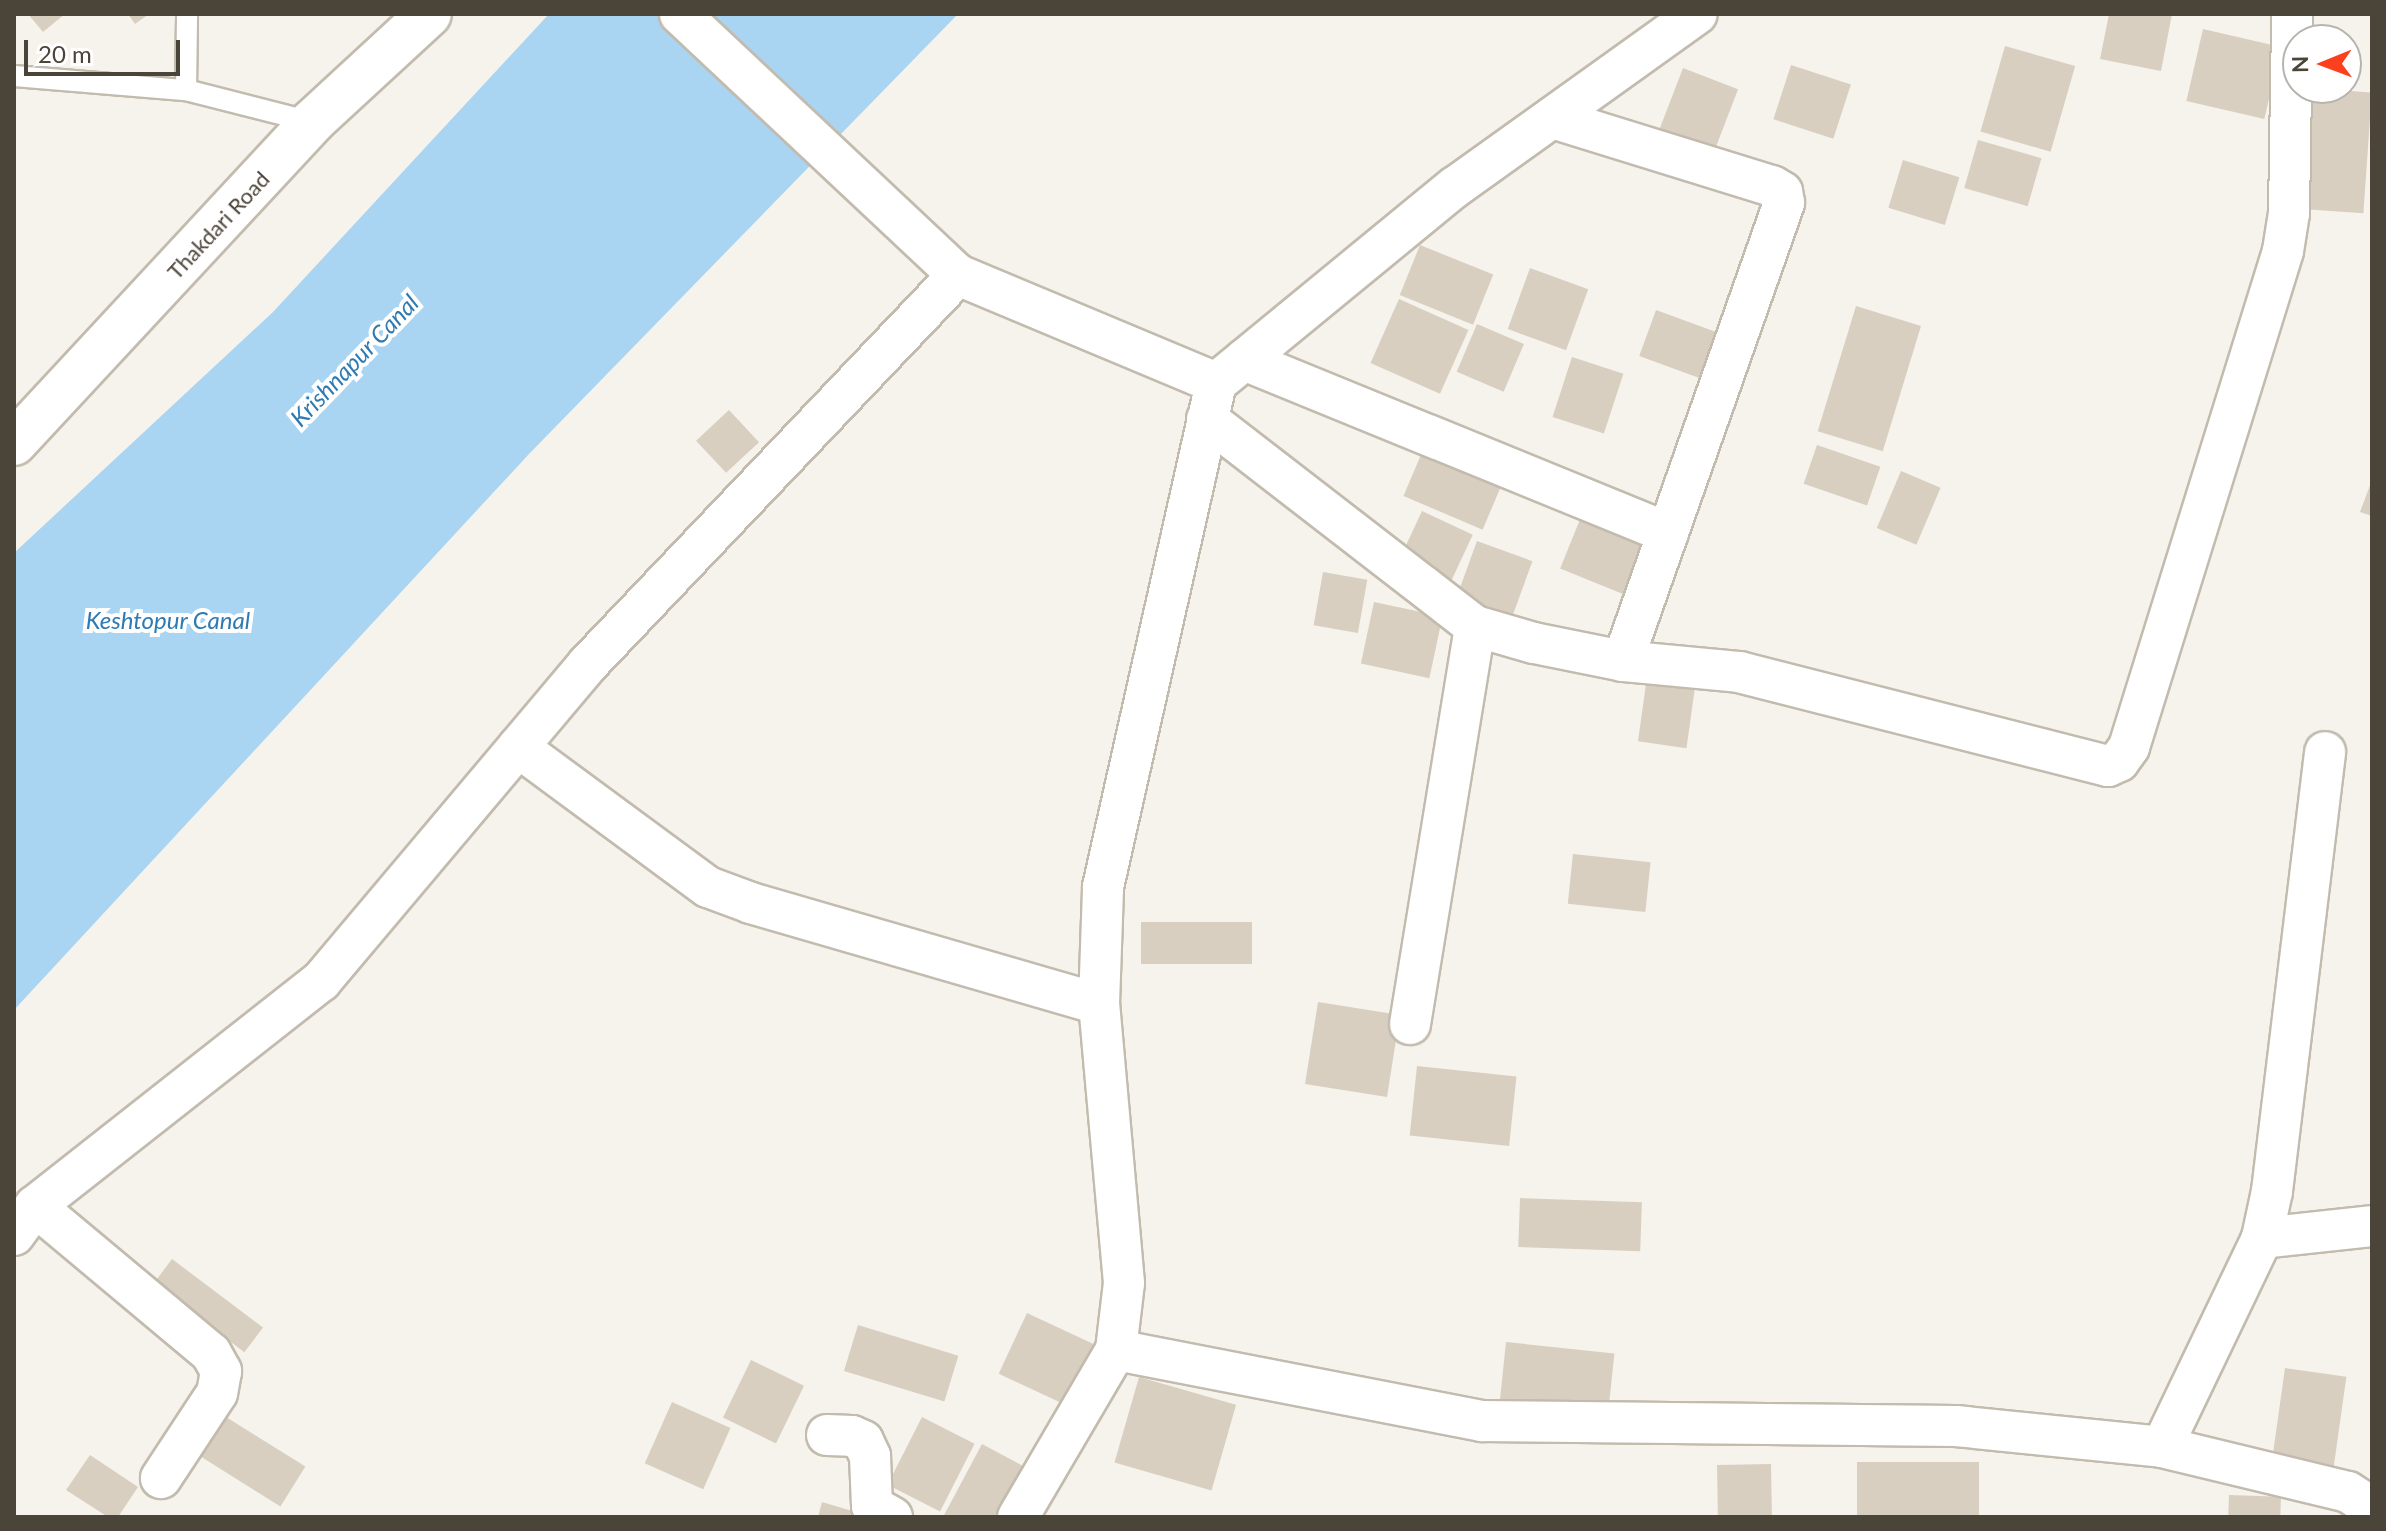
<!DOCTYPE html>
<style>
body{margin:0}
#map{position:relative;width:2386px;height:1531px;overflow:hidden;background:#f6f3ec;font-family:Lato,sans-serif}
div>[style]{position:absolute}
.water>*{inset:0;background:#a9d4f2}
.building>*{inset:0;background:#d8cfc1;transform-origin:0 0}
.roads{filter:drop-shadow(2px 0 #c2bbae) drop-shadow(-2px 0 #c2bbae) drop-shadow(0 2px #c2bbae) drop-shadow(0 -2px #c2bbae)}
.service>*{height:20px;margin:-10px;padding:0 10px;transform-origin:10px;border-radius:10px;background:#fff}
.minor>*{height:40px;margin:-20px;padding:0 20px;transform-origin:20px;border-radius:20px;background:#fff}
.tertiary>*{height:44px;margin:-22px;padding:0 22px;transform-origin:22px;border-radius:22px;background:#fff}
span{translate:-50% -50%;white-space:nowrap;text-align:center;line-height:1.15;-webkit-text-stroke:8px #fff;paint-order:stroke}
.street-label{font-size:22px;color:#4b4439}
.water-label{font-size:24px;color:#2e7ab2;font-style:italic}
.frame{position:absolute;inset:0;border:16px solid #4b4439;pointer-events:none}
.north{position:absolute;left:2282px;top:24px;width:80px;height:80px;box-sizing:border-box;background:#fff;border:2px solid #b7b4b0;border-radius:50%;rotate:269deg;font-size:22px;font-weight:700;line-height:32px;text-align:center;color:#4b4439}
.north::after{content:'';display:block;margin:auto;width:28px;height:36px;background:#fc3f1d;clip-path:polygon(50% 0,100% 100%,50% 72%,0 100%)}
.scale{position:absolute;left:24px;top:40px;width:156px;height:36px;box-sizing:border-box;border:4px solid #4b4439;border-top:0;padding-left:10px;font-size:24px;line-height:28px;white-space:nowrap;color:#4b4439;-webkit-text-stroke:6px #fff;paint-order:stroke}
</style>
<div id="map">
<div class="water">
<i style="clip-path:polygon(549px 14px,958px 14px,529px 454px,14px 1010px,14px 553px,273px 312px)"></i>
</div>
<div class="building">
<i style="clip-path:polygon(28px 14px,65px 14px,43px 32px)"></i>
<i style="clip-path:polygon(128px 14px,149px 14px,135px 24px)"></i>
<i style="clip-path:polygon(2109px 14px,2172px 14px,2161px 71px,2100px 59px)"></i>
<i style="left:2203px;top:29px;width:80px;height:74px;rotate:13deg"></i>
<i style="left:2005px;top:46px;width:73px;height:89px;rotate:16deg"></i>
<i style="left:1791px;top:65px;width:63px;height:57px;rotate:18deg"></i>
<i style="left:1683px;top:68px;width:59px;height:82px;rotate:21deg"></i>
<i style="left:2307px;top:88px;width:65px;height:121px;rotate:4deg"></i>
<i style="left:1978px;top:140px;width:66px;height:50px;rotate:16deg"></i>
<i style="left:1903px;top:160px;width:59px;height:50px;rotate:17deg"></i>
<i style="left:1420px;top:245px;width:79px;height:54px;rotate:22deg"></i>
<i style="left:1530px;top:268px;width:62px;height:65px;rotate:20deg"></i>
<i style="left:1399px;top:299px;width:76px;height:70px;rotate:24deg"></i>
<i style="left:1856px;top:306px;width:68px;height:131px;rotate:17deg"></i>
<i style="left:1656px;top:310px;width:72px;height:49px;rotate:20deg"></i>
<i style="left:1477px;top:324px;width:51px;height:52px;rotate:23deg"></i>
<i style="left:1572px;top:357px;width:54px;height:63px;rotate:18deg"></i>
<i style="left:729px;top:410px;width:44px;height:45px;rotate:47deg"></i>
<i style="left:1817px;top:445px;width:67px;height:41px;rotate:19deg"></i>
<i style="left:1423px;top:450px;width:86px;height:50px;rotate:23deg"></i>
<i style="left:1901px;top:471px;width:43px;height:62px;rotate:23deg"></i>
<i style="clip-path:polygon(2372px 480px,2372px 516px,2360px 512px)"></i>
<i style="left:1422px;top:511px;width:56px;height:59px;rotate:25deg"></i>
<i style="left:1583px;top:512px;width:75px;height:61px;rotate:22deg"></i>
<i style="left:1477px;top:541px;width:59px;height:69px;rotate:20deg"></i>
<i style="left:1323px;top:572px;width:45px;height:54px;rotate:10deg"></i>
<i style="left:1374px;top:602px;width:70px;height:63px;rotate:12deg"></i>
<i style="left:1647px;top:677px;width:49px;height:65px;rotate:8deg"></i>
<i style="left:1573px;top:854px;width:78px;height:50px;rotate:6deg"></i>
<i style="left:1141px;top:922px;width:111px;height:42px"></i>
<i style="left:1318px;top:1002px;width:83px;height:83px;rotate:9deg"></i>
<i style="left:1417px;top:1066px;width:100px;height:70px;rotate:6deg"></i>
<i style="left:1520px;top:1198px;width:122px;height:49px;rotate:2deg"></i>
<i style="left:172px;top:1259px;width:114px;height:31px;rotate:37deg"></i>
<i style="left:1027px;top:1313px;width:81px;height:67px;rotate:25deg"></i>
<i style="left:858px;top:1325px;width:105px;height:48px;rotate:17deg"></i>
<i style="left:1506px;top:1342px;width:109px;height:66px;rotate:6deg"></i>
<i style="left:751px;top:1360px;width:59px;height:64px;rotate:26deg"></i>
<i style="left:2285px;top:1368px;width:62px;height:105px;rotate:8deg"></i>
<i style="left:1139px;top:1377px;width:101px;height:89px;rotate:16deg"></i>
<i style="left:672px;top:1402px;width:64px;height:67px;rotate:24deg"></i>
<i style="left:218px;top:1412px;width:103px;height:47px;rotate:32deg"></i>
<i style="left:922px;top:1417px;width:59px;height:76px;rotate:27deg"></i>
<i style="clip-path:polygon(982px 1444px,1025px 1467px,998px 1517px,943px 1517px)"></i>
<i style="clip-path:polygon(90px 1455px,138px 1487px,118px 1517px,108px 1517px,66px 1490px)"></i>
<i style="left:1857px;top:1462px;width:122px;height:55px"></i>
<i style="left:1771px;top:1464px;width:53px;height:54px;rotate:89deg"></i>
<i style="left:2229px;top:1495px;width:52px;height:22px;rotate:2deg"></i>
<i style="clip-path:polygon(822px 1502px,869px 1516px,869px 1517px,818px 1517px)"></i>
</div>
<div class="roads">
<div class="service">
<i style="left:14px;top:76px;width:173px;rotate:4.7deg"></i>
<i style="left:186px;top:90px;width:130px;rotate:14.3deg"></i>
<i style="left:186px;top:90px;width:76px;rotate:-89.2deg"></i>
</div>
<div class="minor">
<i style="left:680px;top:14px;width:381px;rotate:43.2deg"></i>
<i style="left:958px;top:275px;width:280px;rotate:22.7deg"></i>
<i style="left:1552px;top:118px;width:230px;rotate:17.2deg"></i>
<i style="left:1772px;top:186px;width:12px;rotate:31deg"></i>
<i style="left:1782px;top:192px;width:11px;rotate:80deg"></i>
<i style="left:1784px;top:203px;width:485px;rotate:109.4deg"></i>
<i style="left:1244px;top:360px;width:458px;rotate:22.2deg"></i>
<i style="left:1207px;top:419px;width:339px;rotate:37.7deg"></i>
<i style="left:1475px;top:626px;width:61px;rotate:16.1deg"></i>
<i style="left:1534px;top:643px;width:91px;rotate:11.4deg"></i>
<i style="left:1623px;top:661px;width:117px;rotate:5.4deg"></i>
<i style="left:1739px;top:672px;width:381px;rotate:14.3deg"></i>
<i style="left:2108px;top:766px;width:12px;rotate:-24deg"></i>
<i style="left:2119px;top:761px;width:17px;rotate:-54deg"></i>
<i style="left:2129px;top:747px;width:519px;rotate:-72.75deg"></i>
<i style="left:2283px;top:251px;width:38px;rotate:-81deg"></i>
<i style="left:2289px;top:213px;width:199px;rotate:-89.1deg"></i>
<i style="left:518px;top:747px;width:236px;rotate:36.4deg"></i>
<i style="left:708px;top:887px;width:46px;rotate:20.4deg"></i>
<i style="left:751px;top:903px;width:362px;rotate:16.2deg"></i>
<i style="left:1410px;top:1024px;width:403px;rotate:-80.7deg"></i>
<i style="left:35px;top:1206px;width:229px;rotate:39.9deg"></i>
<i style="left:211px;top:1353px;width:21px;rotate:61deg"></i>
<i style="left:221px;top:1371px;width:22px;rotate:100deg"></i>
<i style="left:217px;top:1393px;width:102px;rotate:123.4deg"></i>
<i style="left:14px;top:1235px;width:36px;rotate:-54deg"></i>
<i style="left:35px;top:1206px;width:364px;rotate:-38.2deg"></i>
<i style="left:321px;top:981px;width:414px;rotate:-49.9deg"></i>
<i style="left:588px;top:664px;width:537px;rotate:-46.43deg"></i>
<i style="left:2262px;top:1238px;width:111px;rotate:-6.2deg"></i>
<i style="left:1116px;top:1350px;width:373px;rotate:11deg"></i>
<i style="left:1482px;top:1421px;width:474px;rotate:0.6deg"></i>
<i style="left:1956px;top:1426px;width:207px;rotate:5.8deg"></i>
<i style="left:2162px;top:1447px;width:191px;rotate:13.6deg"></i>
<i style="left:2348px;top:1492px;width:17px;rotate:33deg"></i>
<i style="left:2362px;top:1501px;width:17px;rotate:66deg"></i>
<i style="left:827px;top:1435px;width:25px;rotate:2deg"></i>
<i style="left:852px;top:1436px;width:12px;rotate:24deg"></i>
<i style="left:863px;top:1441px;width:17px;rotate:65deg"></i>
<i style="left:870px;top:1456px;width:50px;rotate:87.7deg"></i>
<i style="left:872px;top:1506px;width:23px;rotate:29deg"></i>
<i style="left:2162px;top:1447px;width:232px;rotate:-64.4deg"></i>
<i style="left:2262px;top:1238px;width:48px;rotate:-78deg"></i>
<i style="left:2272px;top:1191px;width:442px;rotate:-83.1deg"></i>
<i style="left:1018px;top:1517px;width:194px;rotate:-59.6deg"></i>
<i style="left:1116px;top:1350px;width:67px;rotate:-83.2deg"></i>
<i style="left:1124px;top:1283px;width:280px;rotate:-95.1deg"></i>
<i style="left:1099px;top:1004px;width:117px;rotate:-88deg"></i>
<i style="left:1103px;top:887px;width:517px;rotate:-77.36deg"></i>
<i style="left:1216px;top:383px;width:309px;rotate:-39.4deg"></i>
<i style="left:1455px;top:187px;width:297px;rotate:-35.6deg"></i>
</div>
<div class="tertiary">
<i style="left:14px;top:443px;width:438px;rotate:-47.1deg"></i>
<i style="left:312px;top:122px;width:159px;rotate:-42.7deg"></i>
</div>
</div>
<div class="street-label">
<span style="left:218px;top:225px;rotate:-47deg">Thakdari Road</span>
</div>
<div class="water-label">
<span style="left:354px;top:360px;rotate:-46deg">Krishnapur Canal</span>
<span style="left:168px;top:620px">Keshtopur Canal</span>
</div>
<div class="frame"></div>
<div class="north">N</div>
<div class="scale">20 m</div>
</div>
